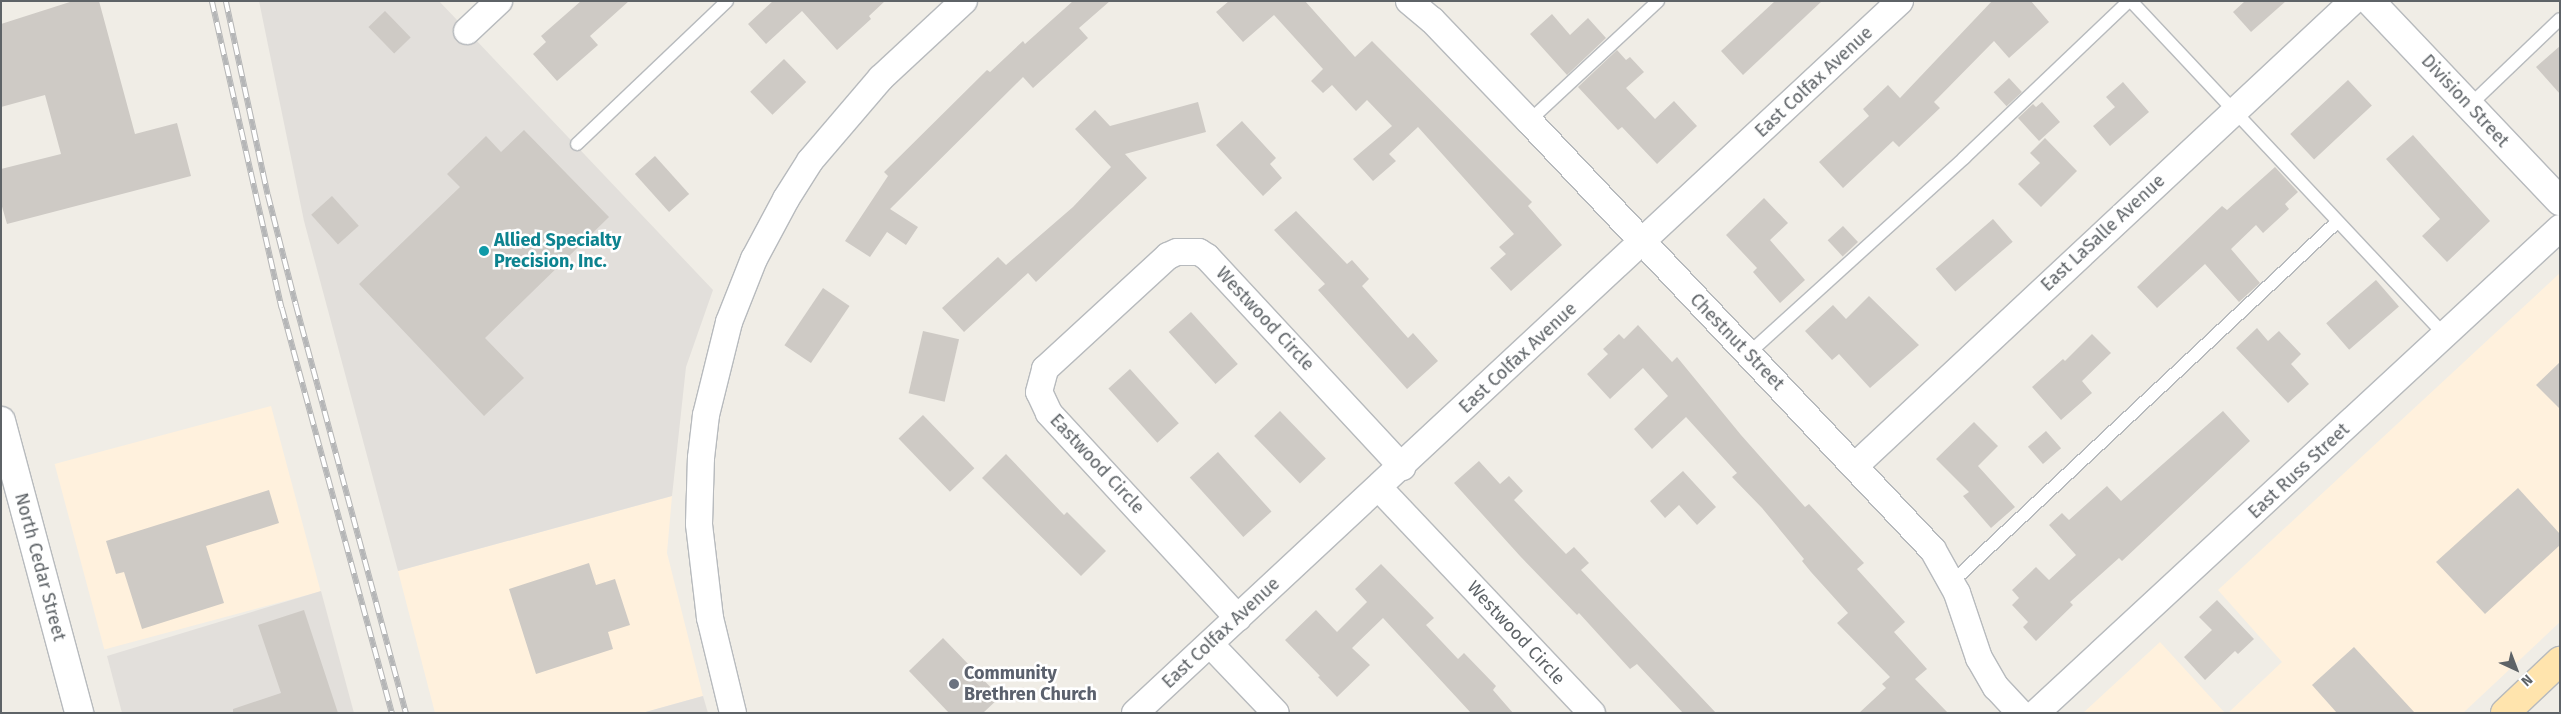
<!DOCTYPE html>
<style>
body{margin:0}
#map{position:relative;width:2561px;height:714px;overflow:hidden;background:#f0ede6;font-family:"Fira Sans",sans-serif}
div>[style]{position:absolute}
.commercial>*{inset:0;background:#fff1dd;transform-origin:0 0}
.industrial>*{inset:0;background:#e2dfdb}
.building>*{inset:0;background:#cecac5;transform-origin:0 0}
.roads{filter:drop-shadow(1px 0 #b7babd) drop-shadow(-1px 0 #b7babd) drop-shadow(0 1px #b7babd) drop-shadow(0 -1px #b7babd)}
.service>*{height:12px;margin:-6px;padding:0 6px;transform-origin:6px;border-radius:6px;background:#fff}
.minor>*{height:26px;margin:-13px;padding:0 13px;transform-origin:13px;border-radius:13px;background:#fff}
.tertiary>*{height:28px;margin:-14px;padding:0 14px;transform-origin:14px;border-radius:14px;background:#fff}
.primary>*{height:28px;margin:-14px;padding:0 14px;transform-origin:14px;border-radius:14px;background:#ffe4ad}
.rail>*{height:5.5px;margin-top:-2.75px;transform-origin:0;background:repeating-linear-gradient(90deg,#fff 0 11px,#b5b6b7 0 22px);box-sizing:border-box;border-block:1px solid #b5b6b7}
.dots>*{width:14px;height:14px;translate:-50% -50%;box-sizing:border-box;border:2px solid #fff;border-radius:50%}
span{translate:-50% -50%;white-space:nowrap;text-align:center;line-height:1.15;-webkit-text-stroke:5px #fff;paint-order:stroke}
.street-label{font-size:18px;color:#5e6367}
.culture-label{font-size:18px;color:#0d838f;font-weight:700}
.left{translate:0 -50%;text-align:left}
.worship-label{font-size:18px;color:#5b616d;font-weight:700}
.frame{position:absolute;inset:0;border:2px solid #5e6367;pointer-events:none}
.north{position:absolute;left:2491px;top:644px;width:50px;height:50px;-webkit-text-stroke:4px #fff;paint-order:stroke;rotate:137deg;font-size:14px;font-weight:700;line-height:20px;text-align:center;color:#5e6367}
.north::after{content:'';display:block;margin:auto;width:18px;height:22px;background:#5e6367;clip-path:polygon(50% 0,100% 100%,50% 72%,0 100%)}
</style>
<div id="map">
<div class="commercial">
<i style="clip-path:polygon(2560px 273px,2560px 622px,2463px 713px,2228px 713px,2282px 662px,2218px 590px)"></i>
<i style="left:271px;top:406px;width:192px;height:224px;rotate:75deg"></i>
<i style="clip-path:polygon(672px 496px,667px 553px,703px 696px,642px 713px,435px 713px,398px 571px)"></i>
<i style="clip-path:polygon(2160px 642px,2225px 713px,2083px 713px)"></i>
</div>
<div class="industrial">
<i style="clip-path:polygon(259px 1px,439px 1px,713px 290px,686px 367px,672px 496px,398px 571px,304px 221px)"></i>
<i style="clip-path:polygon(321px 591px,354px 713px,122px 713px,107px 656px)"></i>
<i style="clip-path:polygon(703px 696px,708px 713px,642px 713px)"></i>
</div>
<div class="building">
<i style="clip-path:polygon(73px 1px,99px 1px,135px 134px,177px 123px,191px 176px,7px 224px,1px 203px,1px 169px,61px 154px,45px 95px,1px 107px,1px 24px)"></i>
<i style="clip-path:polygon(581px 1px,629px 1px,590px 36px,598px 45px,557px 81px,533px 54px,546px 42px,541px 36px)"></i>
<i style="clip-path:polygon(773px 1px,885px 1px,869px 16px,871px 19px,837px 50px,802px 11px,766px 44px,748px 24px)"></i>
<i style="clip-path:polygon(1073px 1px,1110px 1px,1079px 28px,1088px 38px,1033px 88px,1023px 77px,890px 209px,918px 227px,906px 245px,887px 232px,870px 257px,845px 241px,888px 176px,884px 172px,987px 70px,990px 72px,1023px 41px,1025px 44px)"></i>
<i style="clip-path:polygon(1229px 1px,1305px 1px,1355px 57px,1372px 41px,1532px 202px,1528px 206px,1562px 245px,1511px 291px,1490px 268px,1506px 254px,1499px 247px,1514px 234px,1418px 127px,1389px 154px,1396px 161px,1373px 181px,1353px 159px,1392px 126px,1367px 100px,1356px 111px,1332px 85px,1323px 93px,1311px 81px,1323px 69px,1274px 15px,1243px 42px,1216px 12px)"></i>
<i style="clip-path:polygon(1775px 1px,1822px 1px,1743px 75px,1721px 51px)"></i>
<i style="clip-path:polygon(1992px 1px,2031px 1px,2049px 22px,2009px 58px,1994px 41px,1934px 102px,1940px 108px,1899px 147px,1893px 141px,1843px 188px,1819px 162px,1869px 116px,1863px 109px,1888px 85px,1900px 98px)"></i>
<i style="clip-path:polygon(2245px 1px,2286px 1px,2251px 32px,2233px 12px)"></i>
<i style="left:385px;top:11px;width:37px;height:23px;rotate:46deg"></i>
<i style="clip-path:polygon(1552px 14px,1570px 35px,1588px 18px,1606px 38px,1567px 75px,1530px 34px)"></i>
<i style="clip-path:polygon(2560px 46px,2560px 94px,2536px 67px)"></i>
<i style="clip-path:polygon(1617px 50px,1626px 60px,1630px 57px,1644px 72px,1626px 88px,1655px 119px,1674px 101px,1697px 126px,1657px 164px,1622px 127px,1618px 130px,1578px 87px)"></i>
<i style="left:784px;top:59px;width:32px;height:47px;rotate:46deg"></i>
<i style="left:2009px;top:78px;width:19px;height:21px;rotate:47deg"></i>
<i style="left:2348px;top:80px;width:35px;height:79px;rotate:47deg"></i>
<i style="clip-path:polygon(2123px 82px,2149px 112px,2110px 146px,2093px 126px,2115px 107px,2106px 97px)"></i>
<i style="clip-path:polygon(1198px 102px,1206px 132px,1125px 154px,1147px 178px,1036px 282px,1028px 273px,964px 332px,942px 308px,998px 257px,1006px 265px,1073px 207px,1111px 167px,1075px 129px,1095px 110px,1110px 126px)"></i>
<i style="clip-path:polygon(2042px 102px,2060px 122px,2039px 141px,2018px 118px,2033px 104px,2036px 107px)"></i>
<i style="clip-path:polygon(1242px 121px,1276px 158px,1270px 164px,1282px 178px,1263px 196px,1216px 145px)"></i>
<i style="clip-path:polygon(524px 130px,609px 217px,485px 338px,524px 378px,484px 416px,359px 284px,460px 187px,447px 174px,486px 136px,501px 152px)"></i>
<i style="clip-path:polygon(2413px 135px,2490px 221px,2447px 262px,2422px 236px,2440px 219px,2386px 159px)"></i>
<i style="clip-path:polygon(2045px 138px,2077px 171px,2041px 207px,2018px 184px,2040px 163px,2030px 153px)"></i>
<i style="left:655px;top:156px;width:51px;height:27px;rotate:48deg"></i>
<i style="clip-path:polygon(2275px 167px,2298px 192px,2285px 204px,2289px 209px,2263px 233px,2256px 225px,2231px 249px,2260px 283px,2239px 302px,2205px 264px,2157px 308px,2137px 287px,2222px 206px,2227px 210px)"></i>
<i style="left:332px;top:196px;width:40px;height:28px;rotate:48deg"></i>
<i style="clip-path:polygon(1764px 198px,1788px 223px,1770px 240px,1805px 280px,1780px 303px,1753px 272px,1757px 268px,1726px 235px)"></i>
<i style="clip-path:polygon(1296px 211px,1347px 264px,1352px 260px,1369px 279px,1362px 286px,1408px 338px,1413px 333px,1438px 361px,1407px 389px,1318px 290px,1325px 284px,1274px 230px)"></i>
<i style="left:1993px;top:219px;width:30px;height:76px;rotate:49deg"></i>
<i style="left:1843px;top:226px;width:22px;height:21px;rotate:47deg"></i>
<i style="left:2376px;top:280px;width:35px;height:66px;rotate:49deg"></i>
<i style="left:823px;top:288px;width:32px;height:69px;rotate:34deg"></i>
<i style="clip-path:polygon(1869px 296px,1919px 345px,1870px 388px,1839px 354px,1832px 360px,1805px 331px,1833px 305px,1846px 319px)"></i>
<i style="left:1191px;top:312px;width:70px;height:30px;rotate:48deg"></i>
<i style="clip-path:polygon(1638px 325px,1672px 362px,1677px 357px,1741px 435px,1805px 507px,1809px 504px,1864px 563px,1857px 569px,1905px 622px,1894px 632px,1927px 669px,1915px 679px,1948px 713px,1859px 713px,1886px 688px,1882px 684px,1890px 677px,1837px 623px,1848px 613px,1811px 572px,1802px 561px,1804px 559px,1762px 508px,1732px 477px,1737px 473px,1686px 417px,1652px 449px,1634px 429px,1668px 396px,1643px 368px,1610px 399px,1587px 374px,1608px 354px,1603px 349px,1619px 334px,1624px 339px)"></i>
<i style="clip-path:polygon(2257px 328px,2268px 341px,2279px 331px,2301px 354px,2291px 364px,2309px 384px,2288px 403px,2236px 348px)"></i>
<i style="left:923px;top:331px;width:37px;height:64px;rotate:13deg"></i>
<i style="clip-path:polygon(2092px 334px,2111px 353px,2082px 381px,2092px 393px,2061px 420px,2032px 387px,2063px 359px,2065px 361px)"></i>
<i style="clip-path:polygon(2560px 362px,2560px 409px,2536px 385px)"></i>
<i style="left:1130px;top:369px;width:73px;height:29px;rotate:48deg"></i>
<i style="left:1280px;top:411px;width:66px;height:36px;rotate:46deg"></i>
<i style="clip-path:polygon(2223px 411px,2250px 441px,2122px 561px,2119px 558px,2070px 602px,2073px 605px,2036px 641px,2023px 627px,2028px 622px,2012px 605px,2019px 598px,2012px 590px,2036px 567px,2049px 580px,2076px 555px,2049px 525px,2062px 513px,2069px 520px,2107px 486px,2121px 501px)"></i>
<i style="left:923px;top:415px;width:74px;height:34px;rotate:46deg"></i>
<i style="clip-path:polygon(1974px 422px,1998px 446px,1978px 466px,2015px 507px,1991px 528px,1963px 496px,1969px 492px,1936px 459px)"></i>
<i style="left:2046px;top:431px;width:23px;height:24px;rotate:49deg"></i>
<i style="left:1218px;top:452px;width:80px;height:38px;rotate:48deg"></i>
<i style="clip-path:polygon(1006px 454px,1064px 515px,1067px 512px,1106px 551px,1081px 576px,982px 478px)"></i>
<i style="clip-path:polygon(1479px 461px,1500px 484px,1509px 476px,1523px 491px,1514px 500px,1566px 554px,1574px 547px,1589px 563px,1581px 570px,1716px 713px,1683px 713px,1637px 664px,1630px 669px,1579px 613px,1577px 615px,1520px 556px,1454px 483px)"></i>
<i style="clip-path:polygon(1683px 471px,1716px 507px,1697px 525px,1679px 505px,1665px 518px,1650px 501px)"></i>
<i style="clip-path:polygon(2518px 488px,2560px 534px,2560px 545px,2485px 614px,2436px 562px)"></i>
<i style="clip-path:polygon(269px 490px,279px 523px,206px 546px,224px 603px,142px 629px,124px 572px,116px 574px,106px 541px)"></i>
<i style="clip-path:polygon(589px 563px,596px 585px,615px 579px,630px 625px,608px 632px,613px 649px,536px 674px,509px 589px)"></i>
<i style="clip-path:polygon(1381px 564px,1434px 618px,1426px 625px,1458px 659px,1464px 653px,1496px 686px,1493px 690px,1513px 713px,1471px 713px,1383px 618px,1352px 648px,1370px 665px,1337px 697px,1318px 677px,1320px 676px,1285px 640px,1316px 610px,1337px 632px,1367px 602px,1355px 589px)"></i>
<i style="clip-path:polygon(2217px 600px,2254px 639px,2238px 654px,2235px 651px,2205px 680px,2184px 657px,2212px 630px,2199px 617px)"></i>
<i style="clip-path:polygon(304px 610px,338px 713px,233px 713px,233px 709px,281px 693px,258px 625px)"></i>
<i style="clip-path:polygon(943px 638px,1000px 697px,983px 713px,949px 713px,909px 671px)"></i>
<i style="clip-path:polygon(2354px 647px,2415px 713px,2337px 713px,2312px 685px)"></i>
</div>
<div class="roads">
<div class="service">
<i style="left:2131px;top:1px;width:458px;rotate:46.8deg"></i>
<i style="left:2470px;top:105px;width:124px;rotate:-43.7deg"></i>
<i style="left:1529px;top:121px;width:176px;rotate:-42.9deg"></i>
<i style="left:577px;top:144px;width:207px;rotate:-43.6deg"></i>
<i style="left:1748px;top:354px;width:292px;rotate:-42.2deg"></i>
<i style="left:1964px;top:158px;width:228px;rotate:-43.6deg"></i>
<i style="left:1952px;top:582px;width:527px;rotate:-43.08deg"></i>
</div>
<div class="minor">
<i style="left:1409px;top:1px;width:30px;rotate:40deg"></i>
<i style="left:1432px;top:20px;width:140px;rotate:46.2deg"></i>
<i style="left:1529px;top:121px;width:589px;rotate:46.72deg"></i>
<i style="left:1933px;top:550px;width:49px;rotate:60.8deg"></i>
<i style="left:1957px;top:593px;width:69px;rotate:71.3deg"></i>
<i style="left:1979px;top:658px;width:34px;rotate:60deg"></i>
<i style="left:1996px;top:687px;width:35px;rotate:47deg"></i>
<i style="left:467px;top:31px;width:44px;rotate:-43.2deg"></i>
<i style="left:1855px;top:466px;width:681px;rotate:-43.04deg"></i>
<i style="left:1379px;top:488px;width:310px;rotate:46.6deg"></i>
<i style="left:1238px;top:618px;width:279px;rotate:-132.7deg"></i>
<i style="left:1049px;top:413px;width:23px;rotate:-115deg"></i>
<i style="left:1039px;top:392px;width:24px;rotate:-75deg"></i>
<i style="left:1045px;top:369px;width:167px;rotate:-42.6deg"></i>
<i style="left:1168px;top:256px;width:10px;rotate:-24deg"></i>
<i style="left:1177px;top:252px;width:22px"></i>
<i style="left:1199px;top:252px;width:9px;rotate:32deg"></i>
<i style="left:1207px;top:257px;width:287px;rotate:47.1deg"></i>
<i style="left:1210px;top:644px;width:95px;rotate:46.3deg"></i>
<i style="left:733px;top:713px;width:98px;rotate:-103.6deg"></i>
<i style="left:710px;top:618px;width:95px;rotate:-96.7deg"></i>
<i style="left:699px;top:524px;width:66px;rotate:-88.3deg"></i>
<i style="left:701px;top:458px;width:43px;rotate:-83.4deg"></i>
<i style="left:706px;top:415px;width:96px;rotate:-76.1deg"></i>
<i style="left:729px;top:322px;width:68px;rotate:-68.4deg"></i>
<i style="left:754px;top:259px;width:68px;rotate:-61.9deg"></i>
<i style="left:786px;top:199px;width:45px;rotate:-57.7deg"></i>
<i style="left:810px;top:161px;width:109px;rotate:-49.5deg"></i>
<i style="left:881px;top:78px;width:113px;rotate:-42.9deg"></i>
<i style="left:1135px;top:713px;width:1045px;rotate:-42.94deg"></i>
<i style="left:2036px;top:713px;width:714px;rotate:-42.79deg"></i>
</div>
<div class="tertiary">
<i style="left:2370px;top:1px;width:276px;rotate:46.5deg"></i>
<i style="left:1px;top:421px;width:302px;rotate:75deg"></i>
</div>
<div class="primary">
<i style="left:2505px;top:713px;width:76px;rotate:-43.4deg"></i>
</div>
</div>
<div class="rail">
<i style="left:212px;top:1px;width:315px;rotate:77.2deg"></i>
<i style="left:282px;top:308px;width:420px;rotate:74.8deg"></i>
<i style="left:226px;top:1px;width:198px;rotate:77.8deg"></i>
<i style="left:268px;top:195px;width:114px;rotate:75.7deg"></i>
<i style="left:296px;top:305px;width:423px;rotate:74.9deg"></i>
</div>
<div class="dots">
<i style="left:484px;top:251px;background:#0f9aa8"></i>
<i style="left:954px;top:684px;background:#6b7280"></i>
</div>
<div class="street-label">
<span style="left:1814px;top:82px;rotate:-43deg">East Colfax Avenue</span>
<span style="left:2465px;top:101px;rotate:47deg">Division Street</span>
<span style="left:2103px;top:233px;rotate:-43deg">East LaSalle Avenue</span>
<span style="left:1265px;top:319px;rotate:47deg">Westwood Circle</span>
<span style="left:1737px;top:342px;rotate:46deg">Chestnut Street</span>
<span style="left:1518px;top:358px;rotate:-43deg">East Colfax Avenue</span>
<span style="left:1097px;top:464px;rotate:47deg">Eastwood Circle</span>
<span style="left:2299px;top:471px;rotate:-43deg">East Russ Street</span>
<span style="left:40px;top:567px;rotate:75deg">North Cedar Street</span>
<span style="left:1221px;top:633px;rotate:-43deg">East Colfax Avenue</span>
<span style="left:1516px;top:633px;rotate:47deg">Westwood Circle</span>
</div>
<div class="culture-label">
<span class="left" style="left:494px;top:251px">Allied Specialty<br>Precision, Inc.</span>
</div>
<div class="worship-label">
<span class="left" style="left:964px;top:684px">Community<br>Brethren Church</span>
</div>
<div class="frame"></div>
<div class="north">N</div>
</div>
